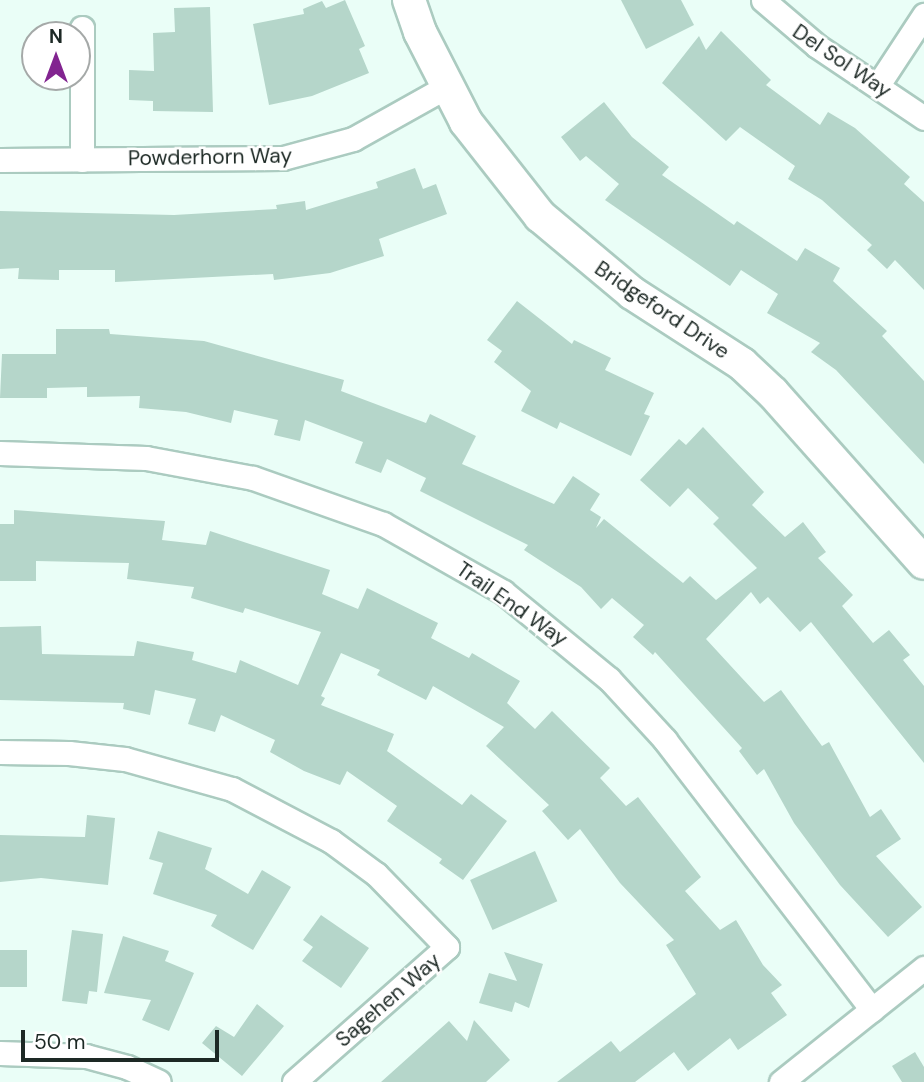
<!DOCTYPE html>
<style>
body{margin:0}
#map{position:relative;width:924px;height:1082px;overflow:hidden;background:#eafef7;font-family:"DM Sans",sans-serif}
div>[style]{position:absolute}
.building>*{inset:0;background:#b5d6ca;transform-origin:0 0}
.roads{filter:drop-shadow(2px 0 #abcbc0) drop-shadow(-2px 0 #abcbc0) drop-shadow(0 2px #abcbc0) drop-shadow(0 -2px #abcbc0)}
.street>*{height:23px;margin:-11.5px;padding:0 11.5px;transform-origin:11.5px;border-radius:11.5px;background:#fff}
.secondary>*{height:32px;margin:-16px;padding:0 16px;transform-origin:16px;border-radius:16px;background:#fff}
span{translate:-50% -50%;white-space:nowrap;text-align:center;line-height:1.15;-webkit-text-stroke:5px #fff;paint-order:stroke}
.street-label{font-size:21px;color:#1d2925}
.north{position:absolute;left:21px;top:21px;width:70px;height:70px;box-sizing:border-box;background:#fff;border:2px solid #a5a9a8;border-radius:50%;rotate:0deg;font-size:19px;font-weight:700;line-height:28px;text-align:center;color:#1d2925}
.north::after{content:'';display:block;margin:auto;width:24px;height:32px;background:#822490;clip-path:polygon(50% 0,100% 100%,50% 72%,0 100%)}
.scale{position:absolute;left:21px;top:1030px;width:198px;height:32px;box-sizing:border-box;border:4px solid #1d2925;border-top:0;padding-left:9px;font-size:21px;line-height:24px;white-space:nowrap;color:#1d2925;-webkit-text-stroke:5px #fff;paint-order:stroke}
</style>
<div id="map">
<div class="building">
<i style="clip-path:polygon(345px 0,365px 46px,359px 49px,369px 73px,312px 96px,269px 105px,253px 24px,304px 14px,303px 9px,322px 1px,326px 8px)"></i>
<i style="clip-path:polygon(621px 0,681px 0,694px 25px,646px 49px)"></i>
<i style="clip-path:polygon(210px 7px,213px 112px,153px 111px,153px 101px,129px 100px,129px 70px,154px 71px,153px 33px,175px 32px,174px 8px)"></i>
<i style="clip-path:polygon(721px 31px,771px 80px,766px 85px,820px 125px,828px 112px,855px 128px,910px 177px,904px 184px,924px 202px,924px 290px,895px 260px,887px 269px,867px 250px,872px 245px,822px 200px,788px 179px,795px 166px,740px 127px,726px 141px,662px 83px,699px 36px,706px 50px)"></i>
<i style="clip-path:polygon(604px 102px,632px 137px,669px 167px,662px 175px,734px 225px,737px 221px,797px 261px,805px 248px,840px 268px,833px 281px,887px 331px,882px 336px,924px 381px,924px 464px,836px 370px,811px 352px,820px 343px,767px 313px,778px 294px,741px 270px,730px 286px,605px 200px,619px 184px,586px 156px,580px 161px,561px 137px)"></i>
<i style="clip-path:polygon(415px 168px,423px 189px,436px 184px,447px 214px,379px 239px,384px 256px,330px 273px,274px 280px,273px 274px,115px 282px,115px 270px,59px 270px,59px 280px,18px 279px,19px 268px,0 269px,0 211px,174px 215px,277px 209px,276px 205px,305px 201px,306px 210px,378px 188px,376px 182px)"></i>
<i style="clip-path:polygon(517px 301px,572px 344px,574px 340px,611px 358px,605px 370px,654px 393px,644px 414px,650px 416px,631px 456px,560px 422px,557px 429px,521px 411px,531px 391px,494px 362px,502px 351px,487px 340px)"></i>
<i style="clip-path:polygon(56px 329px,109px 329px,110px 334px,204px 341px,344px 380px,341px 391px,426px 423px,430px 414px,476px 436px,462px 464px,554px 504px,573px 476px,600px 494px,590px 510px,601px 517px,596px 528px,604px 519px,683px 583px,690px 576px,716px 600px,757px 568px,713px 524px,719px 518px,688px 488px,670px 507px,640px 480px,679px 439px,686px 445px,703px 427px,764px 492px,752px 505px,785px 537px,803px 522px,826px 552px,818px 558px,853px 595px,842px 606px,873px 643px,889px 630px,910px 655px,903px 660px,924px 686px,924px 763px,811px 622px,800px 632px,768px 597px,760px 604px,751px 592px,706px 639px,764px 702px,781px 690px,822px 746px,829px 742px,870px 817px,881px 809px,901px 839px,876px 856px,922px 907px,888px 937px,840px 885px,794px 823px,764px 769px,757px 775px,739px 751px,742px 748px,655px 652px,653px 655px,633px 637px,644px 625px,612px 598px,601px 609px,581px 587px,524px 550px,528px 545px,420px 491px,426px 478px,387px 459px,381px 473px,355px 463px,363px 442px,305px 420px,300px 441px,274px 435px,278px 420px,234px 410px,231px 423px,186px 412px,139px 408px,140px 396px,87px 397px,87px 387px,47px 388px,47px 398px,0 398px,2px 354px,56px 354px)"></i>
<i style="clip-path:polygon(14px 510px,165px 521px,162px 540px,206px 545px,210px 531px,330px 570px,322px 594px,358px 609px,367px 588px,438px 623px,431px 638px,469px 658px,472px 653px,520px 681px,507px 703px,535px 729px,552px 711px,610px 768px,600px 778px,626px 806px,638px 797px,701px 877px,685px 891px,720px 930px,736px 920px,763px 965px,782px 985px,771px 993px,787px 1015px,738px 1050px,730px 1038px,688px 1071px,674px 1052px,635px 1082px,557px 1082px,611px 1041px,620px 1052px,696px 994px,666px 945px,674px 940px,620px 883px,580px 829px,568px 840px,542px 811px,549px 805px,486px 746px,504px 727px,433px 686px,426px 700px,377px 675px,380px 670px,341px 653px,321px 696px,325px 698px,321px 705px,394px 734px,387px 751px,462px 805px,471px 794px,507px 821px,463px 880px,439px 863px,442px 859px,387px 821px,397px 806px,347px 771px,340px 785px,304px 771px,270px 752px,275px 740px,221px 715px,215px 732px,188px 724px,196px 699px,155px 690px,150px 715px,123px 709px,124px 703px,0 700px,0 627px,41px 626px,42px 654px,134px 656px,137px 641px,194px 652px,192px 660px,236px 673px,240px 660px,298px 685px,321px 632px,245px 608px,243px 613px,191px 598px,194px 587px,127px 579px,129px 563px,36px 561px,36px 581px,0 581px,0 524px,14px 524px)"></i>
<i style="clip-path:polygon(87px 815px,115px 818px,108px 885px,41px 878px,0 882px,0 835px,85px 837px)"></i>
<i style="clip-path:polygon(158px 831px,212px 848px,205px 869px,248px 894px,262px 870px,291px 887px,253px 950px,211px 926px,217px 915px,153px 894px,163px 863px,149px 859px)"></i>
<i style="left:535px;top:851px;width:55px;height:71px;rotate:66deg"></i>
<i style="clip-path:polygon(321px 915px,369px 948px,341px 988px,302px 961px,313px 947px,303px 940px)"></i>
<i style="clip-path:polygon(72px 930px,103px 934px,97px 992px,89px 991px,87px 1004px,62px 1001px)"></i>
<i style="clip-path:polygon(123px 936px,169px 951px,165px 961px,194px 973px,169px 1031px,142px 1020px,151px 1000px,104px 993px)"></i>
<i style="left:0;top:950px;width:27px;height:37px"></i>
<i style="clip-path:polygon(504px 952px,543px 964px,529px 1008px,515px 1002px,512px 1012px,479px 1003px,489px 973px,517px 981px)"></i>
<i style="clip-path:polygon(257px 1004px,284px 1026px,242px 1076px,202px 1043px,216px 1026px,234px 1037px)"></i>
<i style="clip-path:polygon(474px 1020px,510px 1060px,486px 1082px,381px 1082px,449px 1021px,467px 1041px)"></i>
<i style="clip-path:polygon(915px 1052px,924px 1067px,924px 1082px,902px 1082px,892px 1066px)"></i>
</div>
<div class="roads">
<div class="street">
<i style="left:763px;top:0;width:71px;rotate:40.4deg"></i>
<i style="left:817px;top:46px;width:129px;rotate:33.9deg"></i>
<i style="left:878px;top:85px;width:84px;rotate:-56.7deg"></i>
<i style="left:0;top:160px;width:283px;rotate:-0.4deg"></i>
<i style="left:283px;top:158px;width:73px;rotate:-15.2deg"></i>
<i style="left:353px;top:139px;width:107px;rotate:-29.2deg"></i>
<i style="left:82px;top:160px;width:132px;rotate:-90deg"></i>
<i style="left:0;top:453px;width:146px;rotate:2deg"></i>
<i style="left:146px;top:458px;width:109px;rotate:10.6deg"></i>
<i style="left:253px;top:478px;width:138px;rotate:19.5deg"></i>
<i style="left:383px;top:524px;width:138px;rotate:29.5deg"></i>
<i style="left:503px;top:592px;width:137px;rotate:39.4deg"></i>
<i style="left:609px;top:679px;width:83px;rotate:47.4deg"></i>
<i style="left:665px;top:740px;width:340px;rotate:52.5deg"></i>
<i style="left:0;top:752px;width:69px;rotate:0.8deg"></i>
<i style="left:69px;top:753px;width:56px;rotate:6.1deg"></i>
<i style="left:125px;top:759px;width:111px;rotate:15.7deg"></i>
<i style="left:232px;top:789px;width:112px;rotate:27.7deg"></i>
<i style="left:331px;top:841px;width:56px;rotate:36.3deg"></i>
<i style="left:376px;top:874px;width:102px;rotate:45.8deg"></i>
<i style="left:447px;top:947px;width:204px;rotate:138.6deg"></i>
<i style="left:0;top:1053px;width:86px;rotate:2deg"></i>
<i style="left:86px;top:1056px;width:42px;rotate:15deg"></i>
<i style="left:127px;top:1067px;width:35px;rotate:25deg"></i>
<i style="left:781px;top:1082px;width:183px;rotate:-38.6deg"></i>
</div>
<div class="secondary">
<i style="left:409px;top:0;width:34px;rotate:71deg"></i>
<i style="left:420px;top:32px;width:101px;rotate:62.9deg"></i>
<i style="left:466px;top:122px;width:120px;rotate:51.8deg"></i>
<i style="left:540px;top:216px;width:120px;rotate:39.9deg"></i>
<i style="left:632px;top:293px;width:131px;rotate:32.8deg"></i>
<i style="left:742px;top:364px;width:42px;rotate:43.1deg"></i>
<i style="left:773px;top:393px;width:227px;rotate:48.4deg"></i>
</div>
</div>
<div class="street-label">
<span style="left:842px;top:61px;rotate:34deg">Del Sol Way</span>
<span style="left:210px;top:157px;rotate:-1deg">Powderhorn Way</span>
<span style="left:662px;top:310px;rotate:34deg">Bridgeford Drive</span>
<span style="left:512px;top:604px;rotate:35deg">Trail End Way</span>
<span style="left:388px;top:1000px;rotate:-41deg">Sagehen Way</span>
</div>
<div class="north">N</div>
<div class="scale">50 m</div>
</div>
